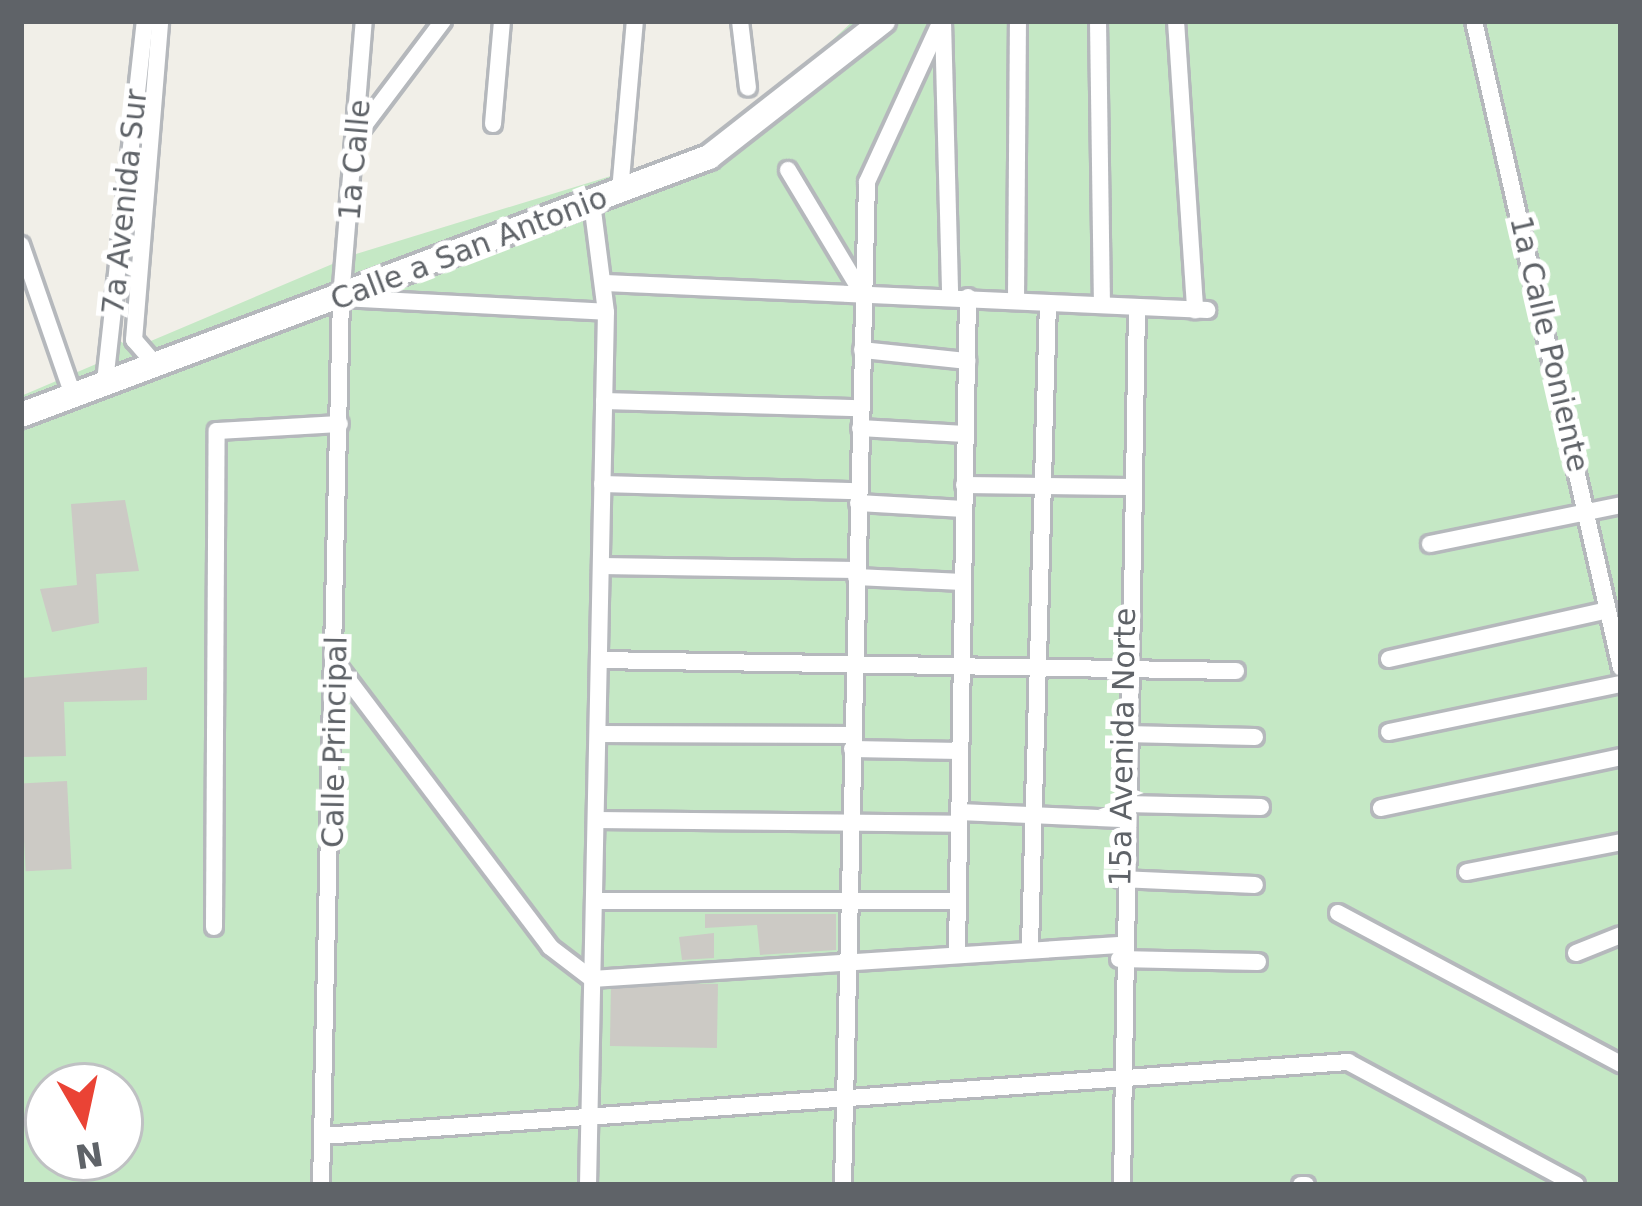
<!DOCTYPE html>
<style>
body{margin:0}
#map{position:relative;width:1642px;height:1206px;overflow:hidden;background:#f1efe8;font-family:"DejaVu Sans",sans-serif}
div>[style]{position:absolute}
.green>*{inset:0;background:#c5e8c5}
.building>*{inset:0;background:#cccac5;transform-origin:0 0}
.roads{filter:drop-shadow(3px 0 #b5b8bc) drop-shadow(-3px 0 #b5b8bc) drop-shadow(0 3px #b5b8bc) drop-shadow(0 -3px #b5b8bc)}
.street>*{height:16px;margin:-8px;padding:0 8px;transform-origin:8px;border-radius:8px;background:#fff}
.secondary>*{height:24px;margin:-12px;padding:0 12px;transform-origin:12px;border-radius:12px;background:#fff}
span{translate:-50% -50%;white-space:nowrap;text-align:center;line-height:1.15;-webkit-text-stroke:10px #fff;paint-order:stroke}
.street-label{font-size:30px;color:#5f6368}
.frame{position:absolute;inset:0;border:24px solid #5f6368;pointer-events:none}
.north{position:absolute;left:24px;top:1062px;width:120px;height:120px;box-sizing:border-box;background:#fff;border:3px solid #bfc1c3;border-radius:50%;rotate:171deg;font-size:33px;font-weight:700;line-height:48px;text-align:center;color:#5f6368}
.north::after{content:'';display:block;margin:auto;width:42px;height:54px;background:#ea4335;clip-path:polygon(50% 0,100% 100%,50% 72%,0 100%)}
</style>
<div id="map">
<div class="green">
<i style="clip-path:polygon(evenodd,853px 21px,1621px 21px,1621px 1185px,21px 1185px,21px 396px,115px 356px,120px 341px,132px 349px,356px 254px,722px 142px,853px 21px,48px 1086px,120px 1086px,120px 1158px,48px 1158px,48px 1086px)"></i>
</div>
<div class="building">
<i style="clip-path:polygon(125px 500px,139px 571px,96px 574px,99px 623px,52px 632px,40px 589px,77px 585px,71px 504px)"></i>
<i style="clip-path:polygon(147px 667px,147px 700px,64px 702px,66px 756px,22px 757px,21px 678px)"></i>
<i style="left:67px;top:781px;width:88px;height:46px;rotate:87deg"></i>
<i style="clip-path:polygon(705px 914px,836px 914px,836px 950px,760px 955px,757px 925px,705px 928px)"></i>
<i style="clip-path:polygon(714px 933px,714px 958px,682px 960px,679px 937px)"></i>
<i style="left:718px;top:984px;width:64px;height:107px;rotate:91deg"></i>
</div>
<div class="roads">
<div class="street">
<i style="left:740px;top:21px;width:67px;rotate:83.2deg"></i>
<i style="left:1098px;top:21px;width:284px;rotate:89.2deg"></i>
<i style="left:1176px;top:21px;width:290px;rotate:86.2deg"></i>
<i style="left:1474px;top:21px;width:663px;rotate:77.2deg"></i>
<i style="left:943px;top:22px;width:275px;rotate:88.5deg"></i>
<i style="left:493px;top:124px;width:103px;rotate:-85deg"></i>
<i style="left:360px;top:131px;width:138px;rotate:-53deg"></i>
<i style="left:788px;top:170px;width:146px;rotate:59deg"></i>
<i style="left:620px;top:191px;width:171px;rotate:-85deg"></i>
<i style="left:21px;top:245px;width:159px;rotate:70.9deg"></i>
<i style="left:605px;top:283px;width:603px;rotate:2.57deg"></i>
<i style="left:342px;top:298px;width:264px;rotate:3deg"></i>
<i style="left:1016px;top:301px;width:280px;rotate:-89.6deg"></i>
<i style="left:862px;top:350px;width:106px;rotate:6deg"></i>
<i style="left:155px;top:364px;width:32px;rotate:-131deg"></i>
<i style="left:134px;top:340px;width:320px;rotate:-85.3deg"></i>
<i style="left:105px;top:382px;width:363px;rotate:-83.7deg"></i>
<i style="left:604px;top:401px;width:256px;rotate:1.6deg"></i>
<i style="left:860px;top:428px;width:105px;rotate:3.3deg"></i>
<i style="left:602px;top:484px;width:256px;rotate:1.6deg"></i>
<i style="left:964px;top:485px;width:167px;rotate:0.7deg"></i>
<i style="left:858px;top:503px;width:106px;rotate:3.2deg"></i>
<i style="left:1430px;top:544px;width:195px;rotate:-11.5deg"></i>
<i style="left:601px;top:566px;width:255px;rotate:0.9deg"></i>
<i style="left:856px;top:577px;width:107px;rotate:2.7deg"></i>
<i style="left:1389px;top:659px;width:224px;rotate:-12.6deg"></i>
<i style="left:599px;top:660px;width:637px;rotate:0.99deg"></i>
<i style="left:337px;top:665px;width:353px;rotate:52.9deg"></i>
<i style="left:550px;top:947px;width:53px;rotate:37.3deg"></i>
<i style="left:592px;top:979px;width:528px;rotate:-3.69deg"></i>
<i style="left:1389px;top:732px;width:237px;rotate:-11.7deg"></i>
<i style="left:598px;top:734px;width:255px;rotate:0.2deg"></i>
<i style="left:1125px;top:734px;width:130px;rotate:1.3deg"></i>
<i style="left:852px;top:749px;width:108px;rotate:1.1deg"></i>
<i style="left:1125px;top:804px;width:136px;rotate:1.3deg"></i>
<i style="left:1381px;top:808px;width:245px;rotate:-12deg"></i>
<i style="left:959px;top:812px;width:162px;rotate:2.5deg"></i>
<i style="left:596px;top:820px;width:363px;rotate:0.6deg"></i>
<i style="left:1467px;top:872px;width:157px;rotate:-11deg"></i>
<i style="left:1120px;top:879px;width:135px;rotate:2.5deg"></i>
<i style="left:594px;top:901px;width:364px"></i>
<i style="left:1338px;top:913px;width:321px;rotate:28.1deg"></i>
<i style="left:214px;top:927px;width:496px;rotate:-89.7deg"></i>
<i style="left:217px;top:431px;width:123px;rotate:-3.3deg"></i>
<i style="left:1030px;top:946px;width:643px;rotate:-88.4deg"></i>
<i style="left:957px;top:952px;width:655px;rotate:-89.04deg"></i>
<i style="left:1576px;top:953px;width:48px;rotate:-21.8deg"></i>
<i style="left:1119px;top:959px;width:139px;rotate:1.2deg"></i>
<i style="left:323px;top:1136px;width:1028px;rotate:-4.13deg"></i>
<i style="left:1348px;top:1062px;width:259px;rotate:28.3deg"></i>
<i style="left:321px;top:1185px;width:887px;rotate:-88.71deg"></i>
<i style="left:341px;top:298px;width:278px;rotate:-85.3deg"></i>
<i style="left:588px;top:1185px;width:873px;rotate:-88.82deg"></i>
<i style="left:606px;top:312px;width:110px;rotate:-97.3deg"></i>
<i style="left:843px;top:1185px;width:1003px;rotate:-88.63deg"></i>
<i style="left:867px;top:182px;width:177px;rotate:-65.3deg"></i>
<i style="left:1122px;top:1185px;width:877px;rotate:-89.02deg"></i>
<i style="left:1301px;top:1185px;width:5px"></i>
</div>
<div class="secondary">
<i style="left:21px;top:415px;width:735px;rotate:-20.56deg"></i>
<i style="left:709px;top:157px;width:221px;rotate:-38deg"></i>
</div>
</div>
<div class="street-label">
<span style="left:355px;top:160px;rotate:-85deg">1a Calle</span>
<span style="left:125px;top:202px;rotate:-84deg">7a Avenida Sur</span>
<span style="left:469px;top:249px;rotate:-21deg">Calle a San Antonio</span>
<span style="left:1549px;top:344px;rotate:77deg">1a Calle Poniente</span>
<span style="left:335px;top:742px;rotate:-89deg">Calle Principal</span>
<span style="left:1123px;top:747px;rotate:-89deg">15a Avenida Norte</span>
</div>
<div class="frame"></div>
<div class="north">N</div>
</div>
